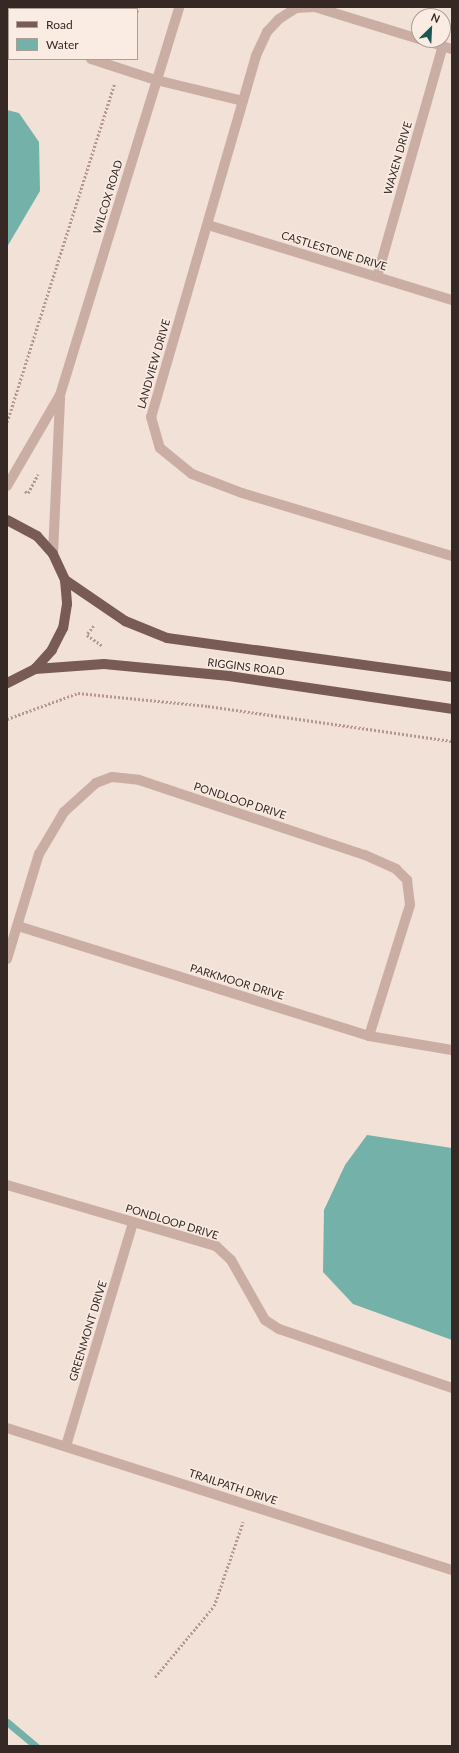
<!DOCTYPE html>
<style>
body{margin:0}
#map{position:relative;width:459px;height:1753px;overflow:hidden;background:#f2e1d7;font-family:Lato,sans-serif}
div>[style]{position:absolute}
.water>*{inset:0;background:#74b1a9}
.stream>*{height:7px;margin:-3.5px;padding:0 3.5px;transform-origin:3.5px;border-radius:3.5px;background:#74b1a9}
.path>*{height:2.5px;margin-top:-1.25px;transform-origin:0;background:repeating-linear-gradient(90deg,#b6988d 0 2px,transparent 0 4px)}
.minor>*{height:10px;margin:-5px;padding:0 5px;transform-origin:5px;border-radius:5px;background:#cbaea3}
.major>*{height:10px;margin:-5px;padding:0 5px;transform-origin:5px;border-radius:5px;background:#785b55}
span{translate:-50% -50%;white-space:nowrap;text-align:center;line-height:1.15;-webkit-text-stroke:3px #faece3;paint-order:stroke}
.street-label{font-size:11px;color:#352825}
.frame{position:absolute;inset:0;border:8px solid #352825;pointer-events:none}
.legend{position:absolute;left:8px;top:8px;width:130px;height:52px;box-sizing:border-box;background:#faece3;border:1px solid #ab9e97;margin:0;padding:5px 7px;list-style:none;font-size:12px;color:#352825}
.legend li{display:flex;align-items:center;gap:8px;height:20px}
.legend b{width:20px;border:1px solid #ab9e97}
.north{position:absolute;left:411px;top:8px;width:40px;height:40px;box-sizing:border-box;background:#faece3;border:1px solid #ab9e97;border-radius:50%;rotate:24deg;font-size:11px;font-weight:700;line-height:16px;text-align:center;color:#352825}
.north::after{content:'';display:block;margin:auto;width:14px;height:18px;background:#195852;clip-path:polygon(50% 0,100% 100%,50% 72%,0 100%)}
</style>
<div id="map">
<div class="water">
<i style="clip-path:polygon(7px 110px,19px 113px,39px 142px,40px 191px,7px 247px)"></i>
<i style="clip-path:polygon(367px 1135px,452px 1148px,452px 1340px,353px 1304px,323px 1272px,324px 1210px,345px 1165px)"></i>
</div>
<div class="stream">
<i style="left:7px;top:1722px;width:38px;rotate:40deg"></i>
</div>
<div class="path">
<i style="left:137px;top:12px;width:5px;rotate:-79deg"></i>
<i style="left:7px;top:422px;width:355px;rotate:-72.4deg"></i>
<i style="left:25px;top:491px;width:4px;rotate:34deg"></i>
<i style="left:28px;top:493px;width:21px;rotate:-62deg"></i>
<i style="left:94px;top:626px;width:11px;rotate:128deg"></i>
<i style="left:87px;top:635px;width:19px;rotate:35deg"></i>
<i style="left:7px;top:719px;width:76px;rotate:-20.1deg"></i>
<i style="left:78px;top:693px;width:131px;rotate:5.7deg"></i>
<i style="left:208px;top:706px;width:246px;rotate:8.2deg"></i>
<i style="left:155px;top:1677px;width:92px;rotate:-50.3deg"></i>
<i style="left:214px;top:1606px;width:89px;rotate:-71deg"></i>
</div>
<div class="minor">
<i style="left:7px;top:33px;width:2px"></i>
<i style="left:419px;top:39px;width:109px;rotate:-162.9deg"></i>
<i style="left:315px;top:7px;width:19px;rotate:177deg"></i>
<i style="left:296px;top:8px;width:20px;rotate:147deg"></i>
<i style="left:279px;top:19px;width:18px;rotate:133deg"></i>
<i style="left:267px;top:32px;width:26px;rotate:115deg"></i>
<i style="left:256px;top:56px;width:376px;rotate:106.2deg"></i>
<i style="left:151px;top:417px;width:32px;rotate:74deg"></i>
<i style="left:160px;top:448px;width:41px;rotate:39.1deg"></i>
<i style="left:192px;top:474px;width:53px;rotate:20.8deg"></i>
<i style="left:242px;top:493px;width:219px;rotate:16.7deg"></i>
<i style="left:424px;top:40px;width:29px;rotate:18deg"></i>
<i style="left:91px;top:59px;width:68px;rotate:17.9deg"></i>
<i style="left:156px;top:80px;width:89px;rotate:13.6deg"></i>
<i style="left:208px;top:225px;width:255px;rotate:17.1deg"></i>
<i style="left:377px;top:277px;width:240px;rotate:-74.1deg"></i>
<i style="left:7px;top:486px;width:105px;rotate:-59.8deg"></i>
<i style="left:60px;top:395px;width:406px;rotate:-72.9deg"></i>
<i style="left:53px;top:554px;width:156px;rotate:-87.4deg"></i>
<i style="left:18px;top:926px;width:368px;rotate:17.4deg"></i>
<i style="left:369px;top:1036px;width:84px;rotate:9.6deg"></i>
<i style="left:7px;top:959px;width:110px;rotate:-73.1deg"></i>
<i style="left:39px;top:854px;width:49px;rotate:-59.2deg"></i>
<i style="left:64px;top:812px;width:43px;rotate:-42.2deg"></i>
<i style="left:96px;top:783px;width:17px;rotate:-21deg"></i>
<i style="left:112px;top:777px;width:27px;rotate:6deg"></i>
<i style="left:139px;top:780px;width:238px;rotate:18.4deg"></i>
<i style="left:365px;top:855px;width:34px;rotate:24deg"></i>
<i style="left:396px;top:869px;width:16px;rotate:45deg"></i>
<i style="left:407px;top:880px;width:25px;rotate:83deg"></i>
<i style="left:410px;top:905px;width:137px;rotate:107.4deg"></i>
<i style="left:7px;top:1185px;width:218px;rotate:16.3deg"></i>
<i style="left:216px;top:1246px;width:21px;rotate:43deg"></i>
<i style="left:231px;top:1260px;width:69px;rotate:60.5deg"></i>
<i style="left:265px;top:1320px;width:17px;rotate:33deg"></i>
<i style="left:279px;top:1329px;width:183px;rotate:18.8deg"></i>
<i style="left:7px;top:1428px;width:467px;rotate:17.7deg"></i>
<i style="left:66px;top:1446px;width:233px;rotate:-73.3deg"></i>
</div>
<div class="major">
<i style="left:7px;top:520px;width:34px;rotate:28deg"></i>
<i style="left:37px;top:536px;width:24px;rotate:48deg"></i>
<i style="left:53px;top:554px;width:29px;rotate:65deg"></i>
<i style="left:65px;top:580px;width:24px;rotate:85deg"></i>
<i style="left:67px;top:604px;width:24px;rotate:99deg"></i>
<i style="left:63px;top:628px;width:25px;rotate:117deg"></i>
<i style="left:52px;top:650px;width:25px;rotate:132deg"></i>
<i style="left:35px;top:669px;width:31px;rotate:153deg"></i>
<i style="left:65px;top:580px;width:73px;rotate:34.3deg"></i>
<i style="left:125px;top:621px;width:45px;rotate:22deg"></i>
<i style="left:167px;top:638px;width:288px;rotate:7.8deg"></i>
<i style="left:35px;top:669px;width:69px;rotate:-4.1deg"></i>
<i style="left:104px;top:664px;width:126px;rotate:5.5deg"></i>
<i style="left:229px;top:676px;width:225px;rotate:8.4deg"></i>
</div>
<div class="street-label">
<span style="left:398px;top:158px;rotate:-74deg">WAXEN DRIVE</span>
<span style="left:108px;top:197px;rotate:-73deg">WILCOX ROAD</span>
<span style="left:334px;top:251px;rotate:17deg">CASTLESTONE DRIVE</span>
<span style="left:154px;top:364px;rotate:-74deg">LANDVIEW DRIVE</span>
<span style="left:246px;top:667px;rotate:7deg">RIGGINS ROAD</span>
<span style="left:240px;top:801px;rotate:18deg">PONDLOOP DRIVE</span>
<span style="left:237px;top:982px;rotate:17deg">PARKMOOR DRIVE</span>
<span style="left:172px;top:1222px;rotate:17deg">PONDLOOP DRIVE</span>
<span style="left:88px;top:1331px;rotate:-73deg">GREENMONT DRIVE</span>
<span style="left:233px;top:1487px;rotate:18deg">TRAILPATH DRIVE</span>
</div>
<div class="frame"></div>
<ul class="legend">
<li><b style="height:5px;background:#785b55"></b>Road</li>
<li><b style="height:11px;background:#74b1a9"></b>Water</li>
</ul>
<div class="north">N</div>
</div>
